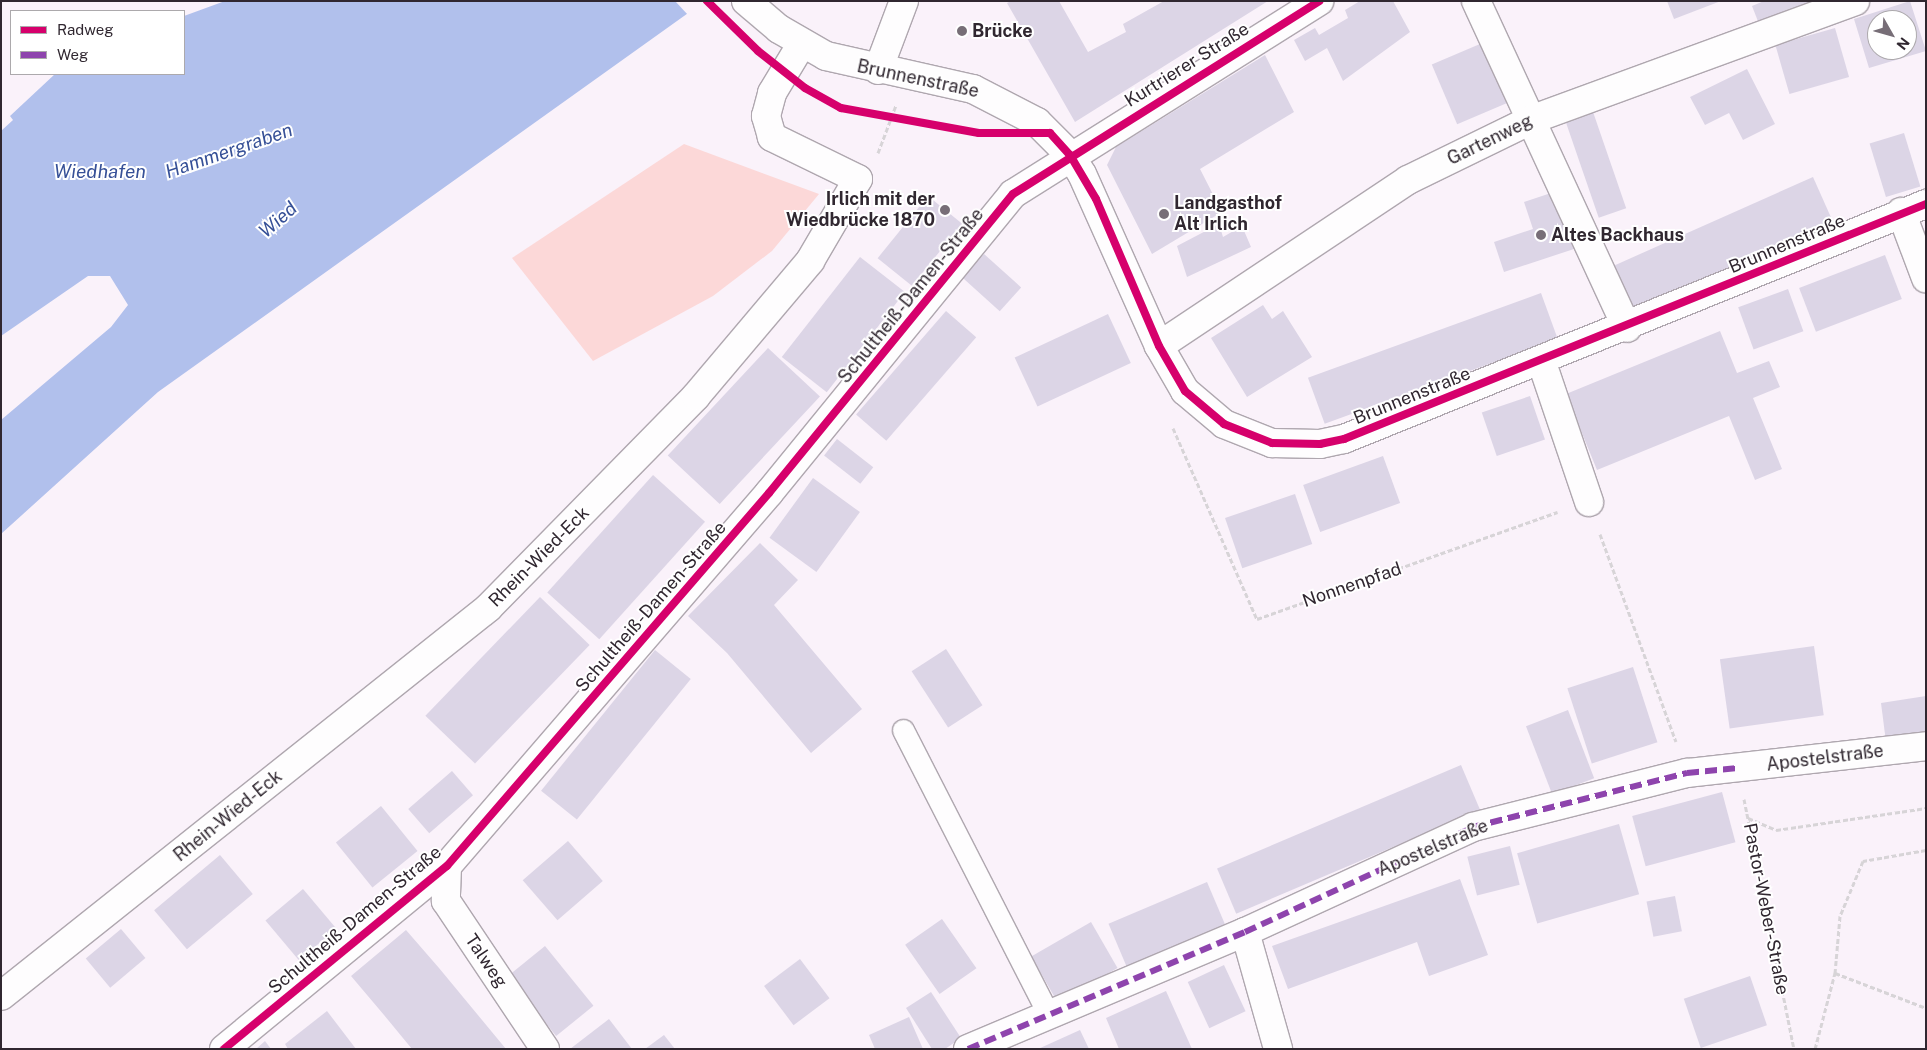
<!DOCTYPE html>
<meta charset="utf-8">
<style>
body{margin:0}
#map{position:relative;width:1927px;height:1050px;overflow:hidden;background:#faf2fa;font-family:"Public Sans",sans-serif}
div>[style]{position:absolute}
.green>*{inset:0;background:#fcd8d8}
.water>*{inset:0;background:#b1c0ec}
.pier>*{inset:0;background:#faf2fa}
.building>*{inset:0;background:#dcd5e6;transform-origin:0 0}
.path>*{height:3px;margin-top:-1.5px;transform-origin:0;background:repeating-linear-gradient(90deg,#d7d4d7 0 5px,transparent 0 7.5px)}
.roads{filter:drop-shadow(1px 0 #afa7af) drop-shadow(-1px 0 #afa7af) drop-shadow(0 1px #afa7af) drop-shadow(0 -1px #afa7af)}
.lane>*{height:21px;margin:-10.5px;padding:0 10.5px;transform-origin:10.5px;border-radius:10.5px;background:#fefdfe}
.street>*{height:28px;margin:-14px;padding:0 14px;transform-origin:14px;border-radius:14px;background:#fefdfe}
.secondary>*{height:28px;margin:-14px;padding:0 14px;transform-origin:14px;border-radius:14px;background:#fefdfe}
.quiet>*{height:6px;margin-top:-3px;transform-origin:0;background:repeating-linear-gradient(90deg,#8e44ad 0 12px,transparent 0 18px)}
.cycleway>*{height:8px;margin:-4px;padding:0 4px;transform-origin:4px;border-radius:4px;background:#d6006c}
.dots>*{width:14px;height:14px;translate:-50% -50%;box-sizing:border-box;border:2px solid #fff;border-radius:50%}
span{translate:-50% -50%;white-space:nowrap;text-align:center;line-height:1.15;-webkit-text-stroke:4px #fff;paint-order:stroke}
.poi-label{font-size:18px;color:#302730;font-weight:700}
.left{translate:0 -50%;text-align:left}
.right{translate:-100% -50%;text-align:right}
.street-label{font-size:18px;color:#302730}
.water-label{font-size:19px;color:#365097;font-style:italic}
.frame{position:absolute;inset:0;border:2px solid #302730;pointer-events:none}
.legend{position:absolute;left:10px;top:10px;width:175px;height:65px;box-sizing:border-box;background:#fff;border:1px solid #aca9ac;margin:0;padding:6px 9px;list-style:none;font-size:15px;color:#302730}
.legend li{display:flex;align-items:center;gap:10px;height:25px}
.legend b{width:25px;border:1px solid #aca9ac}
.north{position:absolute;left:1867px;top:10px;width:50px;height:50px;box-sizing:border-box;background:#fff;border:1px solid #aca9ac;border-radius:50%;rotate:128deg;font-size:14px;font-weight:700;line-height:20px;text-align:center;color:#302730}
.north::after{content:'';display:block;margin:auto;width:18px;height:22px;background:#776e77;clip-path:polygon(50% 0,100% 100%,50% 72%,0 100%)}
</style>
<div id="map">
<div class="green">
<i style="clip-path:polygon(684px 144px,819px 194px,772px 251px,713px 296px,593px 361px,512px 258px)"></i>
</div>
<div class="water">
<i style="clip-path:polygon(225px 1px,705px 1px,158px 392px,1px 534px,1px 420px,111px 327px,128px 305px,110px 276px,88px 276px,1px 336px,1px 131px,13px 120px,10px 116px,55px 74px,184px 74px,184px 16px)"></i>
</div>
<div class="pier">
<i style="clip-path:polygon(675px 1px,707px 1px,689px 16px)"></i>
</div>
<div class="building">
<i style="clip-path:polygon(1011px 1px,1059px 1px,1088px 52px,1126px 32px,1123px 24px,1164px 1px,1268px 1px,1075px 122px,1007px 3px)"></i>
<i style="clip-path:polygon(1360px 1px,1393px 1px,1410px 32px,1343px 81px,1327px 48px,1305px 61px,1294px 40px,1315px 28px,1319px 35px,1348px 18px,1345px 10px)"></i>
<i style="clip-path:polygon(1667px 1px,1721px 1px,1674px 19px)"></i>
<i style="clip-path:polygon(1764px 1px,1833px 1px,1761px 29px,1752px 6px)"></i>
<i style="clip-path:polygon(evenodd,1910px 1px,1926px 51px,1869px 68px,1854px 19px,1910px 1px,1877px 20px,1907px 20px,1907px 50px,1877px 50px,1877px 20px)"></i>
<i style="left:1835px;top:28px;width:51px;height:62px;rotate:74deg"></i>
<i style="left:1487px;top:41px;width:65px;height:60px;rotate:67deg"></i>
<i style="clip-path:polygon(1265px 55px,1294px 112px,1200px 169px,1222px 212px,1152px 254px,1107px 165px,1116px 147px)"></i>
<i style="clip-path:polygon(1747px 69px,1775px 124px,1743px 140px,1729px 113px,1705px 125px,1690px 97px)"></i>
<i style="left:1592px;top:109px;width:105px;height:29px;rotate:71deg"></i>
<i style="left:1904px;top:133px;width:56px;height:36px;rotate:73deg"></i>
<i style="left:1813px;top:177px;width:49px;height:226px;rotate:66deg"></i>
<i style="clip-path:polygon(1554px 192px,1574px 249px,1504px 272px,1494px 242px,1533px 229px,1524px 202px)"></i>
<i style="left:928px;top:196px;width:44px;height:80px;rotate:39deg"></i>
<i style="clip-path:polygon(1219px 224px,1223px 237px,1242px 226px,1251px 247px,1187px 277px,1177px 246px)"></i>
<i style="left:984px;top:254px;width:50px;height:32px;rotate:42deg"></i>
<i style="left:1885px;top:255px;width:47px;height:92px;rotate:69deg"></i>
<i style="left:860px;top:257px;width:57px;height:127px;rotate:38deg"></i>
<i style="left:1788px;top:289px;width:45px;height:53px;rotate:70deg"></i>
<i style="left:1541px;top:293px;width:49px;height:248px;rotate:70deg"></i>
<i style="clip-path:polygon(1263px 305px,1272px 319px,1283px 311px,1312px 357px,1247px 397px,1211px 338px)"></i>
<i style="left:946px;top:311px;width:40px;height:137px;rotate:41deg"></i>
<i style="left:1108px;top:314px;width:54px;height:103px;rotate:65deg"></i>
<i style="clip-path:polygon(1720px 331px,1737px 373px,1769px 361px,1780px 387px,1753px 398px,1782px 469px,1755px 480px,1729px 416px,1597px 470px,1566px 394px)"></i>
<i style="left:768px;top:348px;width:71px;height:147px;rotate:43deg"></i>
<i style="left:1530px;top:396px;width:46px;height:51px;rotate:71deg"></i>
<i style="left:837px;top:439px;width:46px;height:21px;rotate:38deg"></i>
<i style="left:1383px;top:456px;width:50px;height:85px;rotate:70deg"></i>
<i style="left:653px;top:475px;width:70px;height:158px;rotate:42deg"></i>
<i style="left:813px;top:478px;width:58px;height:74px;rotate:36deg"></i>
<i style="left:1295px;top:494px;width:53px;height:74px;rotate:71deg"></i>
<i style="clip-path:polygon(760px 543px,798px 580px,774px 605px,862px 709px,811px 753px,727px 653px,688px 616px)"></i>
<i style="left:540px;top:597px;width:69px;height:165px;rotate:44deg"></i>
<i style="left:1814px;top:646px;width:70px;height:95px;rotate:82deg"></i>
<i style="left:946px;top:649px;width:67px;height:41px;rotate:57deg"></i>
<i style="left:655px;top:650px;width:46px;height:181px;rotate:39deg"></i>
<i style="left:1633px;top:667px;width:79px;height:69px;rotate:72deg"></i>
<i style="clip-path:polygon(1926px 696px,1926px 736px,1886px 742px,1881px 703px)"></i>
<i style="left:1568px;top:710px;width:73px;height:45px;rotate:69deg"></i>
<i style="left:1461px;top:765px;width:49px;height:265px;rotate:67deg"></i>
<i style="left:452px;top:771px;width:32px;height:58px;rotate:49deg"></i>
<i style="left:1722px;top:792px;width:52px;height:93px;rotate:75deg"></i>
<i style="left:381px;top:806px;width:58px;height:58px;rotate:51deg"></i>
<i style="left:1619px;top:824px;width:73px;height:106px;rotate:74deg"></i>
<i style="left:568px;top:841px;width:53px;height:60px;rotate:49deg"></i>
<i style="left:1510px;top:846px;width:40px;height:44px;rotate:76deg"></i>
<i style="left:220px;top:855px;width:51px;height:86px;rotate:50deg"></i>
<i style="clip-path:polygon(1460px 879px,1488px 955px,1429px 976px,1417px 942px,1288px 989px,1272px 946px)"></i>
<i style="left:1207px;top:882px;width:46px;height:107px;rotate:67deg"></i>
<i style="left:303px;top:889px;width:52px;height:49px;rotate:50deg"></i>
<i style="left:1675px;top:896px;width:36px;height:29px;rotate:79deg"></i>
<i style="left:942px;top:919px;width:60px;height:45px;rotate:55deg"></i>
<i style="left:1091px;top:922px;width:53px;height:69px;rotate:60deg"></i>
<i style="left:121px;top:929px;width:38px;height:46px;rotate:50deg"></i>
<i style="clip-path:polygon(406px 930px,439px 968px,506px 1049px,412px 1049px,384px 1015px,351px 976px)"></i>
<i style="left:545px;top:946px;width:77px;height:48px;rotate:51deg"></i>
<i style="left:800px;top:959px;width:49px;height:45px;rotate:53deg"></i>
<i style="left:1224px;top:965px;width:51px;height:40px;rotate:65deg"></i>
<i style="left:1750px;top:976px;width:52px;height:70px;rotate:71deg"></i>
<i style="clip-path:polygon(1166px 991px,1192px 1049px,1119px 1049px,1106px 1018px)"></i>
<i style="clip-path:polygon(931px 992px,961px 1038px,945px 1049px,932px 1049px,906px 1008px)"></i>
<i style="clip-path:polygon(327px 1011px,356px 1049px,288px 1049px,285px 1044px)"></i>
<i style="clip-path:polygon(909px 1017px,923px 1049px,875px 1049px,869px 1035px)"></i>
<i style="clip-path:polygon(609px 1019px,632px 1049px,570px 1049px)"></i>
<i style="clip-path:polygon(1080px 1030px,1089px 1049px,1038px 1049px)"></i>
<i style="clip-path:polygon(664px 1035px,675px 1049px,645px 1049px)"></i>
<i style="clip-path:polygon(265px 1041px,271px 1049px,256px 1049px)"></i>
</div>
<div class="path">
<i style="left:878px;top:153px;width:51px;rotate:-69.4deg"></i>
<i style="left:1173px;top:428px;width:209px;rotate:66.3deg"></i>
<i style="left:1257px;top:619px;width:319px;rotate:-19.6deg"></i>
<i style="left:1600px;top:534px;width:221px;rotate:69.9deg"></i>
<i style="left:1744px;top:799px;width:255px;rotate:78.7deg"></i>
<i style="left:1748px;top:818px;width:30px;rotate:23deg"></i>
<i style="left:1776px;top:830px;width:152px;rotate:-8.3deg"></i>
<i style="left:1926px;top:850px;width:64px;rotate:170.1deg"></i>
<i style="left:1863px;top:861px;width:60px;rotate:112.7deg"></i>
<i style="left:1840px;top:916px;width:57px;rotate:95deg"></i>
<i style="left:1835px;top:973px;width:97px;rotate:21deg"></i>
<i style="left:1815px;top:1049px;width:79px;rotate:-75.3deg"></i>
</div>
<div class="roads">
<div class="lane">
<i style="left:903px;top:730px;width:320px;rotate:62.9deg"></i>
</div>
<div class="street">
<i style="left:1476px;top:1px;width:360px;rotate:65.2deg"></i>
<i style="left:1901px;top:212px;width:71px;rotate:69.3deg"></i>
<i style="left:1159px;top:346px;width:299px;rotate:-33.7deg"></i>
<i style="left:1408px;top:180px;width:139px;rotate:-26deg"></i>
<i style="left:1533px;top:119px;width:343px;rotate:-20.1deg"></i>
<i style="left:1541px;top:360px;width:150px;rotate:71.3deg"></i>
<i style="left:447px;top:866px;width:35px;rotate:92deg"></i>
<i style="left:446px;top:901px;width:178px;rotate:56.2deg"></i>
<i style="left:1245px;top:932px;width:122px;rotate:74.2deg"></i>
<i style="left:1px;top:996px;width:623px;rotate:-38.54deg"></i>
<i style="left:488px;top:608px;width:297px;rotate:-45.5deg"></i>
<i style="left:696px;top:396px;width:177px;rotate:-49.8deg"></i>
<i style="left:810px;top:261px;width:95px;rotate:-59.7deg"></i>
<i style="left:858px;top:179px;width:96px;rotate:-154deg"></i>
<i style="left:772px;top:137px;width:22px;rotate:-106deg"></i>
<i style="left:766px;top:116px;width:24px;rotate:-75deg"></i>
<i style="left:772px;top:93px;width:56px;rotate:-58.9deg"></i>
<i style="left:224px;top:1049px;width:288px;rotate:-39.4deg"></i>
<i style="left:447px;top:866px;width:493px;rotate:-49.2deg"></i>
<i style="left:769px;top:493px;width:386px;rotate:-50.8deg"></i>
<i style="left:1013px;top:194px;width:362px;rotate:-32.2deg"></i>
<i style="left:968px;top:1049px;width:301px;rotate:-22.9deg"></i>
<i style="left:1245px;top:932px;width:251px;rotate:-24.7deg"></i>
<i style="left:1473px;top:827px;width:221px;rotate:-14.2deg"></i>
<i style="left:1687px;top:773px;width:241px;rotate:-6.4deg"></i>
</div>
<div class="secondary">
<i style="left:746px;top:1px;width:43px;rotate:40.3deg"></i>
<i style="left:779px;top:29px;width:54px;rotate:29.9deg"></i>
<i style="left:826px;top:56px;width:151px;rotate:12.7deg"></i>
<i style="left:973px;top:89px;width:72px;rotate:27.3deg"></i>
<i style="left:1037px;top:122px;width:47px;rotate:45deg"></i>
<i style="left:1070px;top:155px;width:22px;rotate:58deg"></i>
<i style="left:1082px;top:174px;width:188px;rotate:65.9deg"></i>
<i style="left:1159px;top:346px;width:52px;rotate:60deg"></i>
<i style="left:1185px;top:391px;width:51px;rotate:40.2deg"></i>
<i style="left:1224px;top:424px;width:52px;rotate:21.6deg"></i>
<i style="left:1272px;top:443px;width:48px;rotate:1.2deg"></i>
<i style="left:1320px;top:444px;width:25px;rotate:-12deg"></i>
<i style="left:1344px;top:439px;width:628px;rotate:-21.99deg"></i>
<i style="left:878px;top:70px;width:74px;rotate:-69.4deg"></i>
</div>
</div>
<div class="quiet">
<i style="left:968px;top:1049px;width:301px;rotate:-22.9deg"></i>
<i style="left:1245px;top:932px;width:251px;rotate:-24.7deg"></i>
<i style="left:1473px;top:827px;width:221px;rotate:-14.2deg"></i>
<i style="left:1687px;top:773px;width:51px;rotate:-5.6deg"></i>
</div>
<div class="cycleway">
<i style="left:707px;top:1px;width:71px;rotate:44.4deg"></i>
<i style="left:758px;top:51px;width:60px;rotate:38.2deg"></i>
<i style="left:805px;top:88px;width:41px;rotate:29.1deg"></i>
<i style="left:841px;top:108px;width:140px;rotate:10.3deg"></i>
<i style="left:979px;top:133px;width:71px"></i>
<i style="left:1050px;top:133px;width:30px;rotate:48deg"></i>
<i style="left:1070px;top:155px;width:51px;rotate:59.4deg"></i>
<i style="left:1096px;top:199px;width:160px;rotate:66.8deg"></i>
<i style="left:1159px;top:346px;width:52px;rotate:60deg"></i>
<i style="left:1185px;top:391px;width:51px;rotate:40.2deg"></i>
<i style="left:1224px;top:424px;width:52px;rotate:21.6deg"></i>
<i style="left:1272px;top:443px;width:48px;rotate:1.2deg"></i>
<i style="left:1320px;top:444px;width:25px;rotate:-12deg"></i>
<i style="left:1344px;top:439px;width:628px;rotate:-21.99deg"></i>
<i style="left:224px;top:1049px;width:288px;rotate:-39.4deg"></i>
<i style="left:447px;top:866px;width:493px;rotate:-49.2deg"></i>
<i style="left:769px;top:493px;width:386px;rotate:-50.8deg"></i>
<i style="left:1013px;top:194px;width:362px;rotate:-32.2deg"></i>
</div>
<div class="dots">
<i style="left:962px;top:31px;background:#776e77"></i>
<i style="left:945px;top:210px;background:#776e77"></i>
<i style="left:1164px;top:214px;background:#776e77"></i>
<i style="left:1541px;top:235px;background:#776e77"></i>
</div>
<div class="poi-label">
<span class="left" style="left:972px;top:31px">Brücke</span>
<span class="right" style="left:935px;top:210px">Irlich mit der<br>Wiedbrücke 1870</span>
<span class="left" style="left:1174px;top:214px">Landgasthof<br>Alt Irlich</span>
<span class="left" style="left:1551px;top:235px">Altes Backhaus</span>
</div>
<div class="street-label">
<span style="left:1187px;top:65px;rotate:-32deg">Kurtrierer Straße</span>
<span style="left:918px;top:79px;rotate:12deg">Brunnenstraße</span>
<span style="left:1490px;top:140px;rotate:-26deg">Gartenweg</span>
<span style="left:1787px;top:244px;rotate:-23deg">Brunnenstraße</span>
<span style="left:911px;top:296px;rotate:-51deg">Schultheiß-Damen-Straße</span>
<span style="left:1412px;top:396px;rotate:-22deg">Brunnenstraße</span>
<span style="left:539px;top:557px;rotate:-45deg">Rhein-Wied-Eck</span>
<span style="left:1352px;top:585px;rotate:-19deg">Nonnenpfad</span>
<span style="left:651px;top:607px;rotate:-49deg">Schultheiß-Damen-Straße</span>
<span style="left:1825px;top:758px;rotate:-7deg">Apostelstraße</span>
<span style="left:228px;top:816px;rotate:-39deg">Rhein-Wied-Eck</span>
<span style="left:1433px;top:848px;rotate:-23deg">Apostelstraße</span>
<span style="left:1766px;top:909px;rotate:79deg">Pastor-Weber-Straße</span>
<span style="left:355px;top:920px;rotate:-40deg">Schultheiß-Damen-Straße</span>
<span style="left:486px;top:961px;rotate:56deg">Talweg</span>
</div>
<div class="water-label">
<span style="left:229px;top:151px;rotate:-19deg">Hammergraben</span>
<span style="left:100px;top:172px">Wiedhafen</span>
<span style="left:278px;top:220px;rotate:-41deg">Wied</span>
</div>
<div class="frame"></div>
<ul class="legend">
<li><b style="height:6px;background:#d6006c"></b>Radweg</li>
<li><b style="height:6px;background:#8e44ad"></b>Weg</li>
</ul>
<div class="north">N</div>
</div>
